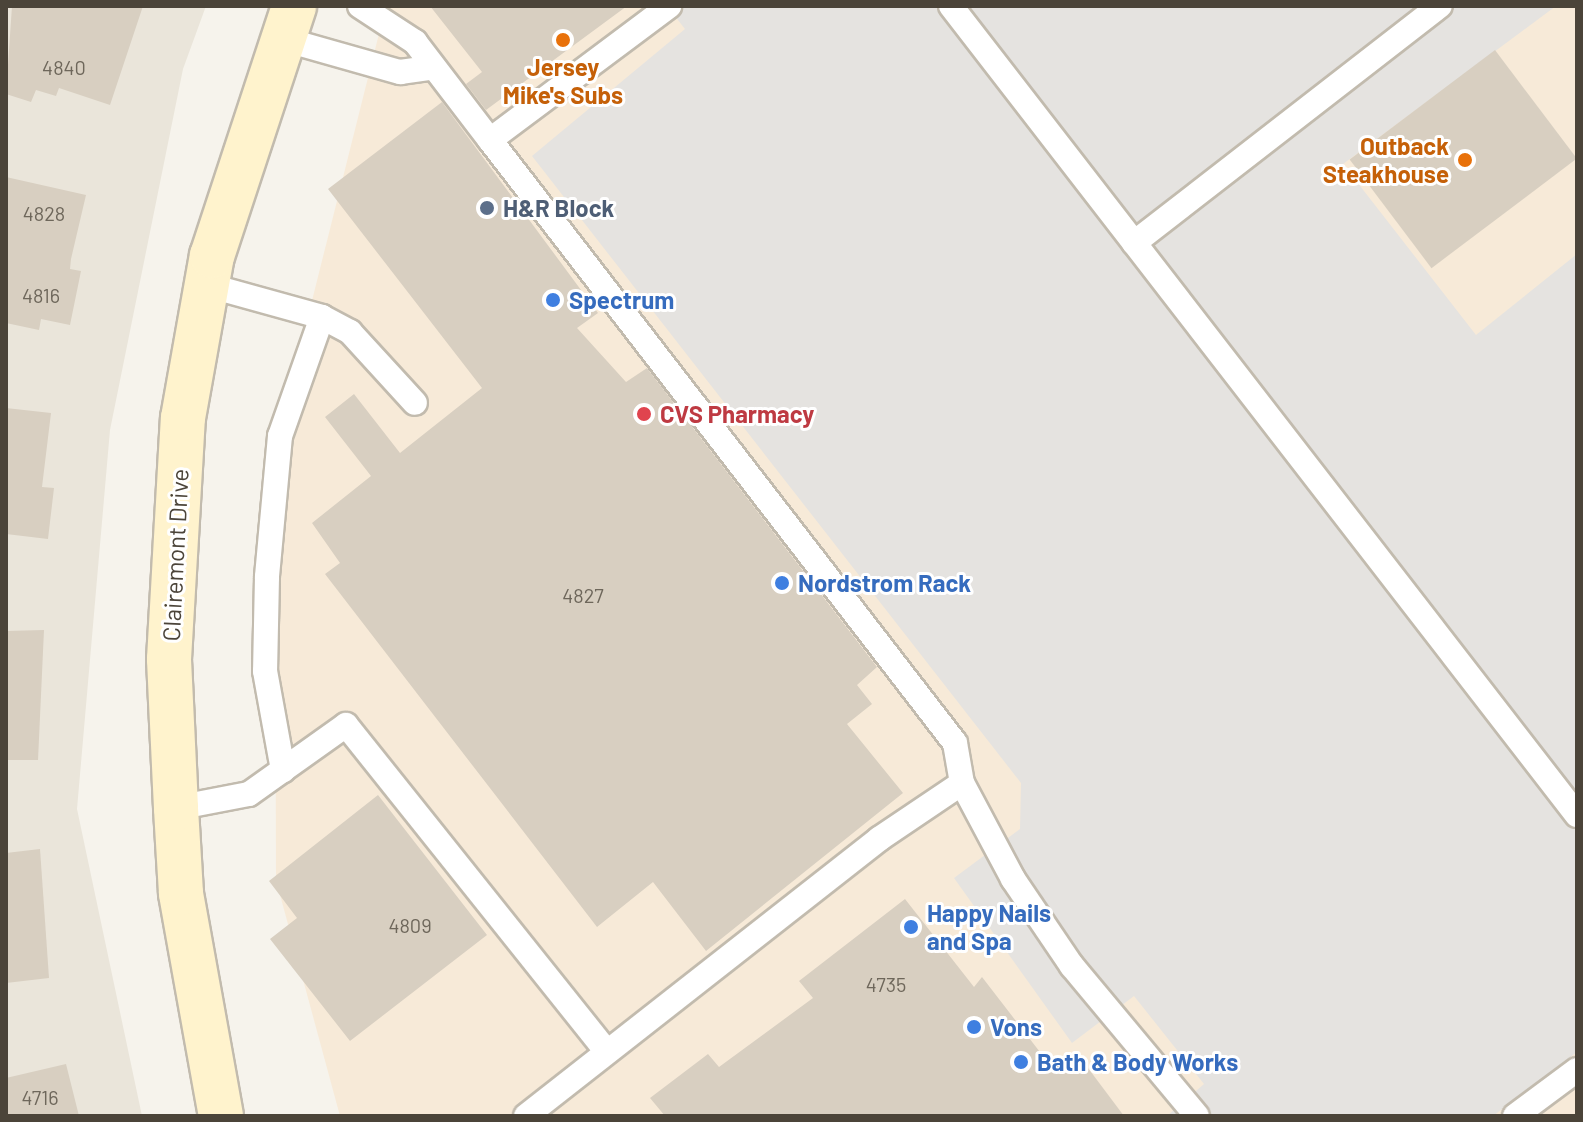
<!DOCTYPE html>
<style>
body{margin:0}
#map{position:relative;width:1583px;height:1122px;overflow:hidden;background:#f6f3ec;font-family:Barlow,sans-serif}
div>[style]{position:absolute}
.residential>*{inset:0;background:#eae5da}
.commercial>*{inset:0;background:#f7ead8}
.parking>*{inset:0;background:#e5e3e0}
.building>*{inset:0;background:#d8cfc1;transform-origin:0 0}
.roads{filter:drop-shadow(2px 0 #c2bbae) drop-shadow(-2px 0 #c2bbae) drop-shadow(0 2px #c2bbae) drop-shadow(0 -2px #c2bbae)}
.service>*{height:24px;margin:-12px;padding:0 12px;transform-origin:12px;border-radius:12px;background:#fff}
.secondary>*{height:44px;margin:-22px;padding:0 22px;transform-origin:22px;border-radius:22px;background:#fff3cd}
.dots>*{width:22px;height:22px;translate:-50% -50%;box-sizing:border-box;border:4px solid #fff;border-radius:50%}
span{translate:-50% -50%;white-space:nowrap;text-align:center;line-height:1.15;-webkit-text-stroke:6px #fff;paint-order:stroke}
.number-label{font-size:20px;color:#6e675b}
.number-label span{-webkit-text-stroke-width:0}
.food-label{font-size:24px;color:#c56008;font-weight:700}
.right{translate:-100% -50%;text-align:right}
.service-label{font-size:24px;color:#4e5e75;font-weight:700}
.left{translate:0 -50%;text-align:left}
.shop-label{font-size:24px;color:#366cbe;font-weight:700}
.health-label{font-size:24px;color:#be3a42;font-weight:700}
.street-label{font-size:24px;color:#4b4439}
.frame{position:absolute;inset:0;border:8px solid #4b4439;pointer-events:none}
</style>
<div id="map">
<div class="residential">
<i style="clip-path:polygon(6px 6px,206px 6px,183px 69px,110px 430px,77px 809px,142px 1116px,6px 1116px)"></i>
</div>
<div class="commercial">
<i style="clip-path:polygon(386px 6px,1577px 6px,1577px 1116px,340px 1116px,276px 880px,275px 448px)"></i>
</div>
<div class="parking">
<i style="clip-path:polygon(667px 6px,1556px 6px,1343px 164px,1476px 335px,1577px 254px,1577px 1052px,1493px 1116px,1167px 1116px,1204px 1084px,1134px 996px,1072px 1043px,954px 878px,1020px 829px,1021px 783px,532px 156px,685px 29px)"></i>
</div>
<div class="building">
<i style="clip-path:polygon(12px 6px,143px 6px,110px 105px,59px 88px,56px 96px,36px 90px,31px 102px,6px 94px)"></i>
<i style="clip-path:polygon(430px 6px,627px 6px,486px 110px,466px 84px,482px 72px)"></i>
<i style="left:1495px;top:50px;width:136px;height:182px;rotate:53deg"></i>
<i style="clip-path:polygon(442px 102px,598px 313px,577px 328px,626px 382px,647px 368px,877px 667px,857px 685px,872px 704px,847px 724px,903px 793px,706px 951px,653px 882px,597px 927px,325px 574px,340px 563px,312px 523px,371px 476px,325px 417px,354px 394px,400px 453px,482px 388px,328px 189px)"></i>
<i style="clip-path:polygon(6px 177px,86px 195px,71px 259px,70px 269px,81px 271px,70px 325px,41px 319px,39px 330px,6px 323px)"></i>
<i style="clip-path:polygon(6px 408px,51px 413px,42px 487px,54px 488px,48px 539px,6px 534px)"></i>
<i style="clip-path:polygon(44px 630px,38px 760px,6px 760px,6px 631px)"></i>
<i style="clip-path:polygon(378px 795px,487px 935px,350px 1041px,270px 939px,297px 918px,269px 881px)"></i>
<i style="clip-path:polygon(40px 849px,49px 978px,6px 983px,6px 853px)"></i>
<i style="clip-path:polygon(905px 899px,974px 987px,982px 977px,1053px 1069px,1076px 1052px,1124px 1116px,665px 1116px,650px 1098px,708px 1054px,719px 1067px,813px 998px,799px 981px)"></i>
<i style="clip-path:polygon(66px 1064px,79px 1116px,6px 1116px,6px 1078px)"></i>
</div>
<div class="roads">
<div class="service">
<i style="left:360px;top:6px;width:66px;rotate:33.2deg"></i>
<i style="left:415px;top:42px;width:123px;rotate:52.6deg"></i>
<i style="left:490px;top:140px;width:224px;rotate:-36.8deg"></i>
<i style="left:951px;top:6px;width:1023px;rotate:52.27deg"></i>
<i style="left:283px;top:39px;width:122px;rotate:15.8deg"></i>
<i style="left:400px;top:72px;width:34px;rotate:-8deg"></i>
<i style="left:490px;top:140px;width:761px;rotate:52.36deg"></i>
<i style="left:955px;top:743px;width:41px;rotate:80.1deg"></i>
<i style="left:1134px;top:243px;width:387px;rotate:-37.8deg"></i>
<i style="left:207px;top:285px;width:119px;rotate:15.5deg"></i>
<i style="left:322px;top:317px;width:126px;rotate:109.4deg"></i>
<i style="left:280px;top:436px;width:142px;rotate:95.3deg"></i>
<i style="left:267px;top:577px;width:94px;rotate:91.2deg"></i>
<i style="left:265px;top:671px;width:101px;rotate:79.7deg"></i>
<i style="left:322px;top:317px;width:32px;rotate:28deg"></i>
<i style="left:350px;top:332px;width:96px;rotate:47.5deg"></i>
<i style="left:176px;top:808px;width:74px;rotate:-10.9deg"></i>
<i style="left:249px;top:794px;width:119px;rotate:-35.4deg"></i>
<i style="left:346px;top:725px;width:418px;rotate:51.4deg"></i>
<i style="left:526px;top:1116px;width:449px;rotate:-38.1deg"></i>
<i style="left:879px;top:839px;width:100px;rotate:-34deg"></i>
<i style="left:962px;top:783px;width:109px;rotate:62deg"></i>
<i style="left:1013px;top:879px;width:105px;rotate:55.9deg"></i>
<i style="left:1072px;top:966px;width:195px;rotate:50.2deg"></i>
<i style="left:1515px;top:1116px;width:77px;rotate:-36.6deg"></i>
</div>
<div class="secondary">
<i style="left:221px;top:1116px;width:227px;rotate:-100.2deg"></i>
<i style="left:181px;top:893px;width:85px;rotate:-93.4deg"></i>
<i style="left:176px;top:808px;width:149px;rotate:-92.7deg"></i>
<i style="left:169px;top:659px;width:241px;rotate:-86.7deg"></i>
<i style="left:183px;top:418px;width:165px;rotate:-79.9deg"></i>
<i style="left:212px;top:256px;width:263px;rotate:-71.8deg"></i>
</div>
</div>
<div class="dots">
<i style="left:563px;top:40px;background:#e8710a"></i>
<i style="left:1465px;top:160px;background:#e8710a"></i>
<i style="left:487px;top:208px;background:#5c6f8a"></i>
<i style="left:553px;top:300px;background:#3f7fe0"></i>
<i style="left:644px;top:414px;background:#e0444e"></i>
<i style="left:782px;top:583px;background:#3f7fe0"></i>
<i style="left:911px;top:927px;background:#3f7fe0"></i>
<i style="left:974px;top:1027px;background:#3f7fe0"></i>
<i style="left:1021px;top:1062px;background:#3f7fe0"></i>
</div>
<div class="number-label">
<span style="left:64px;top:67px">4840</span>
<span style="left:44px;top:213px">4828</span>
<span style="left:41px;top:295px">4816</span>
<span style="left:583px;top:595px">4827</span>
<span style="left:410px;top:925px">4809</span>
<span style="left:886px;top:984px">4735</span>
<span style="left:40px;top:1097px">4716</span>
</div>
<div class="food-label">
<span style="left:563px;top:81px">Jersey<br>Mike's Subs</span>
<span class="right" style="left:1449px;top:160px">Outback<br>Steakhouse</span>
</div>
<div class="service-label">
<span class="left" style="left:503px;top:208px">H&amp;R Block</span>
</div>
<div class="shop-label">
<span class="left" style="left:569px;top:300px">Spectrum</span>
<span class="left" style="left:798px;top:583px">Nordstrom Rack</span>
<span class="left" style="left:927px;top:927px">Happy Nails<br>and Spa</span>
<span class="left" style="left:990px;top:1027px">Vons</span>
<span class="left" style="left:1037px;top:1062px">Bath &amp; Body Works</span>
</div>
<div class="health-label">
<span class="left" style="left:660px;top:414px">CVS Pharmacy</span>
</div>
<div class="street-label">
<span style="left:175px;top:555px;rotate:-87deg">Clairemont Drive</span>
</div>
<div class="frame"></div>
</div>
